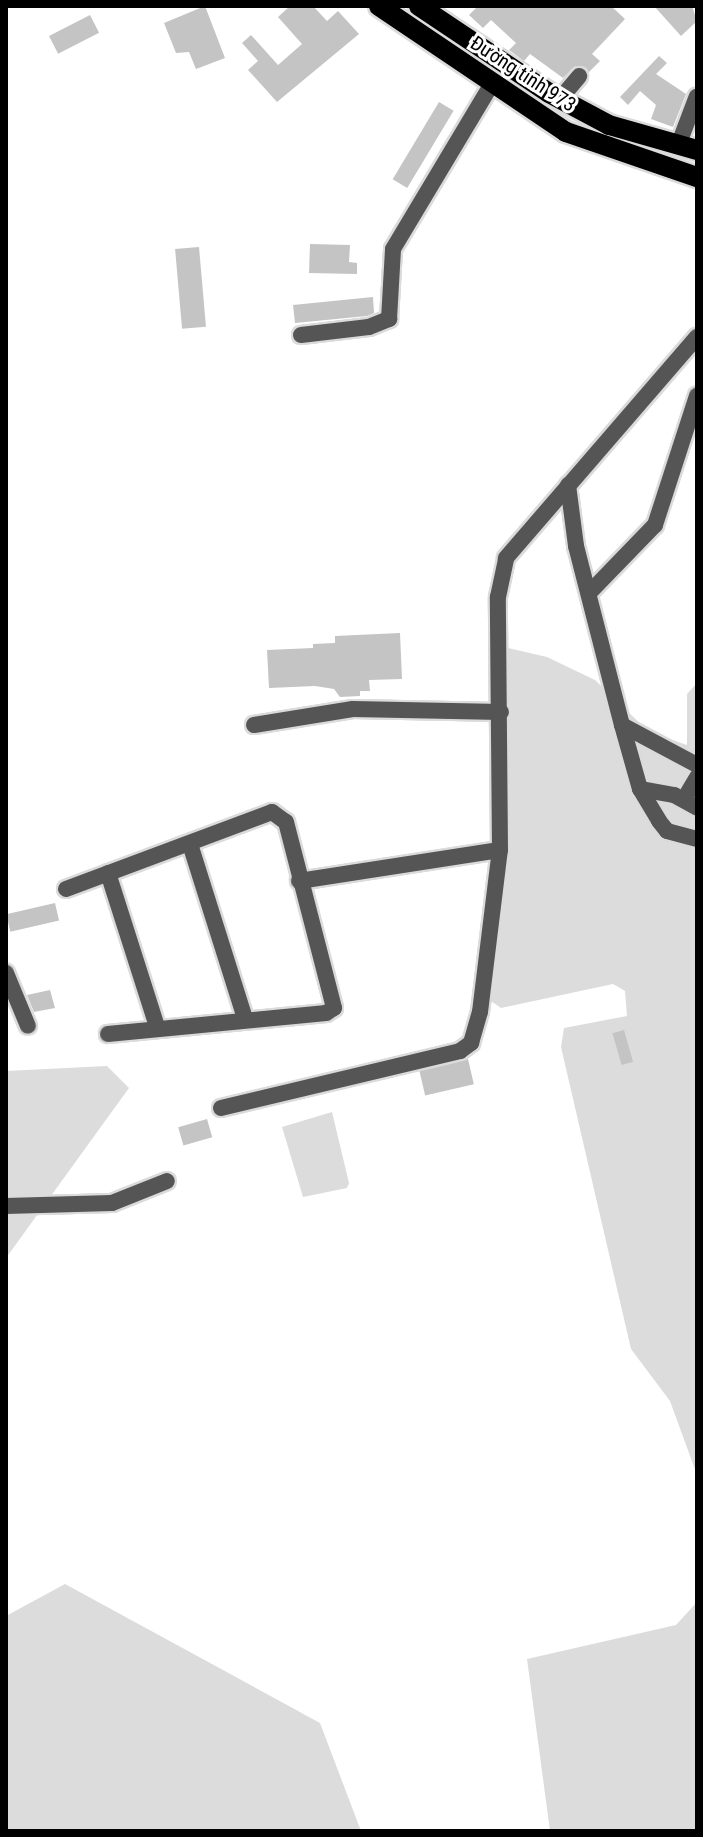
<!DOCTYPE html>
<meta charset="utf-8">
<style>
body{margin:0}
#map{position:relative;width:703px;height:1837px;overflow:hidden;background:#fff;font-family:"Roboto Condensed",sans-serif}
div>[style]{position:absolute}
.green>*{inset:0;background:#dcdcdc}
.building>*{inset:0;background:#c4c4c4;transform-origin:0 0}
.roads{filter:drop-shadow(2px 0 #dbdbdb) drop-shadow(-2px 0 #dbdbdb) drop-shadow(0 2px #dbdbdb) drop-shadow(0 -2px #dbdbdb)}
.minor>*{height:16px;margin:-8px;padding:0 8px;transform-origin:8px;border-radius:8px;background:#555}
.major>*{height:20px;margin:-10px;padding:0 10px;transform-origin:10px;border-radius:10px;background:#000}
span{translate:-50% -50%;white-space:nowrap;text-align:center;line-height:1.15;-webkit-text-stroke:6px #fff;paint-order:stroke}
.street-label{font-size:20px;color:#000}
.frame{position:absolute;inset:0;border:8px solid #000;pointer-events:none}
</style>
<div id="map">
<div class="green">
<i style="clip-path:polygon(508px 648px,547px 657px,595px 680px,649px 732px,687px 745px,687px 694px,697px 683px,697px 1475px,670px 1401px,631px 1349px,561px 1047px,564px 1028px,627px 1016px,625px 991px,613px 984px,501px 1008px,488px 999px)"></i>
<i style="clip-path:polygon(107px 1066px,129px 1088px,6px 1258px,6px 1071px)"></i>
<i style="clip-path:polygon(332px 1112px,349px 1183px,347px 1188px,303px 1197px,282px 1127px)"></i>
<i style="clip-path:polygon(65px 1584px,320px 1723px,361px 1831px,6px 1831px,6px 1616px)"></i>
<i style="clip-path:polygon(697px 1602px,697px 1831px,550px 1831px,527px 1659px,676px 1625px)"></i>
</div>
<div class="building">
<i style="clip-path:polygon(205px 6px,225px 58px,196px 69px,189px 52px,176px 53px,164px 23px)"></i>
<i style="clip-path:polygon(290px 6px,313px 6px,327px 21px,338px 11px,359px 34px,277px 102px,248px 70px,258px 61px,242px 43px,251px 35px,278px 65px,302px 44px,278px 17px)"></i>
<i style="clip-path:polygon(478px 6px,611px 6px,625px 19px,592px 54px,600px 61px,589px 72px,576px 66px,563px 78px,530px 54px,524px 61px,509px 50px,516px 43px,491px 20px,483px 28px,469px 15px)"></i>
<i style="clip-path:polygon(654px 6px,692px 6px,697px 21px,681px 36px)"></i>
<i style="left:90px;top:15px;width:20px;height:46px;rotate:63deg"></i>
<i style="clip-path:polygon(659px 56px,667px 63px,656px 74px,686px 94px,673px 127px,651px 119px,656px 105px,640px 91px,628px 105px,620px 97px)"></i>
<i style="left:439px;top:102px;width:17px;height:90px;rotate:31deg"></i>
<i style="clip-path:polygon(310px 244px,350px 245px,349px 262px,357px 263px,357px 274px,309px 273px)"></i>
<i style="left:199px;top:247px;width:80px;height:24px;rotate:85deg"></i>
<i style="clip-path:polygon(373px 297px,374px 313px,367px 316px,295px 323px,293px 305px)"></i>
<i style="clip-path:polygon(400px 633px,402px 679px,369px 680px,370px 691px,360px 691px,360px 696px,340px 697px,334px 689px,315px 686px,269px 688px,267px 650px,313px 648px,313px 644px,335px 643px,335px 636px)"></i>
<i style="left:55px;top:903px;width:18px;height:50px;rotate:77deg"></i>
<i style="clip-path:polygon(50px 990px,55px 1008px,34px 1012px,27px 995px)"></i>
<i style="left:624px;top:1030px;width:33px;height:12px;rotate:74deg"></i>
<i style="left:468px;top:1059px;width:26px;height:50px;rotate:77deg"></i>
<i style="left:207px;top:1119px;width:19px;height:30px;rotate:74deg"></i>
</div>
<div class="roads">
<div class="minor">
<i style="left:560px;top:99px;width:30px;rotate:-50deg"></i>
<i style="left:678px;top:146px;width:53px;rotate:-69.2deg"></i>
<i style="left:301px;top:335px;width:68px;rotate:-6.7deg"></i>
<i style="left:369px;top:327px;width:22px;rotate:-22deg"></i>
<i style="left:389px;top:319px;width:70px;rotate:-86.7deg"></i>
<i style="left:393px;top:249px;width:191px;rotate:-59.1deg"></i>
<i style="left:568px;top:485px;width:62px;rotate:82.5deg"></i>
<i style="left:576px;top:546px;width:185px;rotate:75.6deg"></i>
<i style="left:622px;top:725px;width:85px;rotate:28.1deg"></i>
<i style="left:591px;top:591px;width:92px;rotate:-45.9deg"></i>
<i style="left:655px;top:525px;width:136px;rotate:-72deg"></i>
<i style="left:254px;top:725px;width:100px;rotate:-9.2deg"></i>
<i style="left:353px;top:709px;width:148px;rotate:1.2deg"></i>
<i style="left:622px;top:725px;width:66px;rotate:74.3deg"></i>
<i style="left:640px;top:789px;width:37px;rotate:59deg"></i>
<i style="left:659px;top:821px;width:13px;rotate:51deg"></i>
<i style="left:667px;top:831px;width:31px;rotate:15deg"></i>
<i style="left:640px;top:789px;width:35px;rotate:10deg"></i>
<i style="left:674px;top:795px;width:26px;rotate:29deg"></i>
<i style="left:684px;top:799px;width:26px;rotate:-59deg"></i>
<i style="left:190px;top:844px;width:182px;rotate:72.5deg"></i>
<i style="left:108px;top:873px;width:162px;rotate:72.3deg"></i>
<i style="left:299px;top:881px;width:203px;rotate:-8.8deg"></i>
<i style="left:66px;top:889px;width:220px;rotate:-20.5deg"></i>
<i style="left:272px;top:812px;width:17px;rotate:36deg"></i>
<i style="left:286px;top:822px;width:192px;rotate:75.5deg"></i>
<i style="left:334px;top:1008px;width:9px;rotate:148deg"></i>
<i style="left:326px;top:1013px;width:219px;rotate:174.5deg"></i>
<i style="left:6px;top:973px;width:57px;rotate:67.5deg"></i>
<i style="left:221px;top:1108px;width:246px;rotate:-13.4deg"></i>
<i style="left:460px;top:1051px;width:14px;rotate:-36deg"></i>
<i style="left:471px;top:1043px;width:32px;rotate:-74deg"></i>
<i style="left:480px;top:1012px;width:163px;rotate:-83deg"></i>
<i style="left:500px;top:850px;width:253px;rotate:-90.5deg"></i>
<i style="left:498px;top:597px;width:40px;rotate:-78deg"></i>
<i style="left:506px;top:558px;width:292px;rotate:-49.2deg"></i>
<i style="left:6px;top:1206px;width:106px;rotate:-1.6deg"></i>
<i style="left:112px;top:1203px;width:59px;rotate:-21.8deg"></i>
</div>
<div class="major">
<i style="left:379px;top:6px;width:225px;rotate:34deg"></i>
<i style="left:566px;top:132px;width:139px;rotate:19deg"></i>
<i style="left:419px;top:6px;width:156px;rotate:33.8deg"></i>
<i style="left:549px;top:93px;width:68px;rotate:28.1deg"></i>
<i style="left:609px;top:125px;width:91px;rotate:15.9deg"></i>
</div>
</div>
<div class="street-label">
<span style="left:523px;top:74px;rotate:33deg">Đường tỉnh 973</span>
</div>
<div class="frame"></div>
</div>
